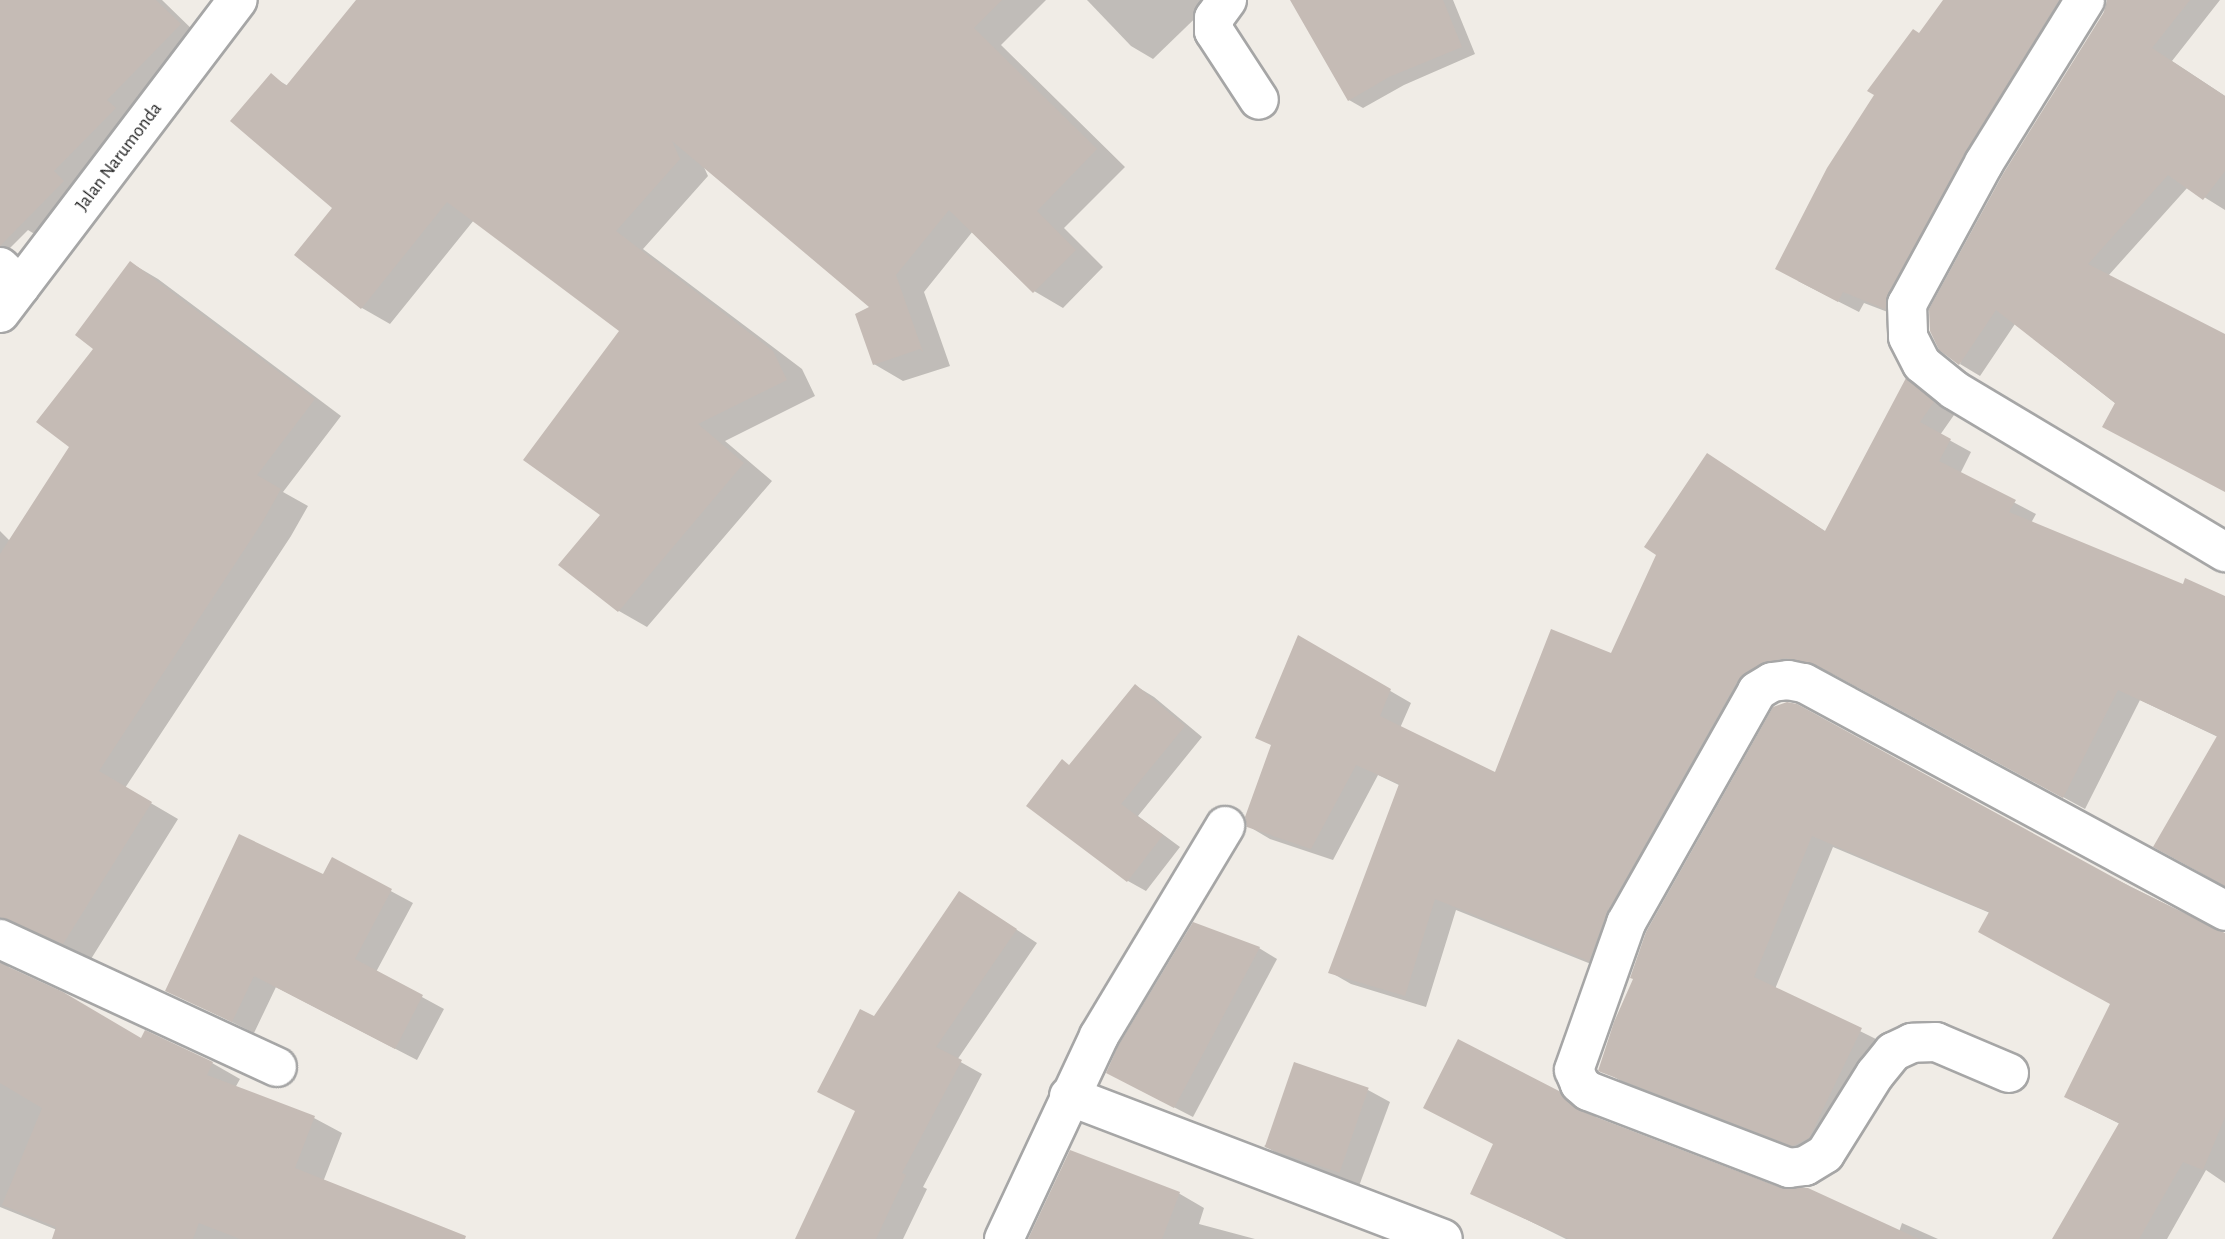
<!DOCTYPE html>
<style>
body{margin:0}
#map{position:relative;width:2225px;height:1239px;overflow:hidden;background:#f0ece6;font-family:"Alegreya Sans",sans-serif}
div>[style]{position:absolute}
.shadow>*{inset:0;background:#0003}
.building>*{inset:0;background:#c5bbb5;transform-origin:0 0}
.roads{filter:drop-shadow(2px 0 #a6a6a6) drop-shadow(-2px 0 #a6a6a6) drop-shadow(0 2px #a6a6a6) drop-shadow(0 -2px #a6a6a6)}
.minor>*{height:38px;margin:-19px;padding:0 19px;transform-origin:19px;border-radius:19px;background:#fff}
.tertiary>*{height:38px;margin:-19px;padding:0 19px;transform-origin:19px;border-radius:19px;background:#fff}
span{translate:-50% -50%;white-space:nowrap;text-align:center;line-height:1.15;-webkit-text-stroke:6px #fff;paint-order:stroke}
.street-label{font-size:19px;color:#1f1f1f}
</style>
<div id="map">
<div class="shadow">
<i style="clip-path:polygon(0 0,162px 0,200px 37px,127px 113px,135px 121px,73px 184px,83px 194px,41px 238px,28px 230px,0 258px)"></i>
<i style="clip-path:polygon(358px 0,1046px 0,1001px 45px,1125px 167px,1064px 228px,1103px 267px,1063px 308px,1034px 291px,973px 231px,924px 292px,950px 366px,903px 381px,874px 364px,872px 307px,703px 165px,708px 176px,643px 249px,802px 369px,815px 396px,725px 441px,772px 481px,647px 627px,619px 611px,602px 515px,622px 330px,474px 220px,390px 324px,362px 308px,334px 207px,271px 76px,288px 86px)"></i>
<i style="clip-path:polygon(1087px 0,1214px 0,1153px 59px,1131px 46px)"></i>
<i style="clip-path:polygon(1295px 0,1453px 0,1475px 54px,1404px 85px,1363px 108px,1349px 100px)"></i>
<i style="clip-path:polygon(1946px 0,2087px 0,1906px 319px,1864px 303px,1859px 312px,1798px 281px,1920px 35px)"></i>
<i style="clip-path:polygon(2109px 0,2220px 0,2172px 61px,2225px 96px,2225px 210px,2188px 187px,2108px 276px,2225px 337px,2225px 490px,2015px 324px,1980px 376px,1960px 364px)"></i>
<i style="clip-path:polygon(131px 263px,158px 279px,341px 416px,283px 492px,308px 506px,291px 536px,125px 788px,178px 819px,91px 959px,28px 932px,5px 958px,10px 970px,142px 1041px,212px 1063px,240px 1079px,235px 1088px,314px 1118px,342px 1133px,323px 1182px,424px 1239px,70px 1239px,57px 1230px,0 1207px,0 531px,10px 541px,72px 447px,96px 349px)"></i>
<i style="clip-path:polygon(1906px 380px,1927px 392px,1954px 415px,1940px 435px,1971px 452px,1960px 474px,2036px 514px,2031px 523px,2183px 586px,2225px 598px,2225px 887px,2156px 847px,2218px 737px,2140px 700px,2085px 809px,1837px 675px,1814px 670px,1791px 672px,1611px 972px,1456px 910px,1426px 1007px,1351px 984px,1330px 972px,1401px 786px,1378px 775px,1333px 860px,1270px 839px,1248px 826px,1273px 746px,1299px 638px,1411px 703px,1400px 728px,1496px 774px,1612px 655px,1728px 468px,1826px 532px)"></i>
<i style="clip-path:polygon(1136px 686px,1154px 697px,1202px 737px,1138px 816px,1180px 847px,1146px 891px,1128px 881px,1070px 766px)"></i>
<i style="clip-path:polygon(1774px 708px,2225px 934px,2225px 1183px,2206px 1170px,2167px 1239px,2054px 1239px,2120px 1124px,2066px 1097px,2112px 1004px,1990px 913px,1833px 847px,1775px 989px,1882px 1042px,1814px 1157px,1621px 1081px,1600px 1068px)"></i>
<i style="clip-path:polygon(333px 860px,413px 903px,376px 972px,444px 1009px,417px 1060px,276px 987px,254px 1033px,167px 990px,324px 876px)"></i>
<i style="clip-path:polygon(960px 893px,1037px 943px,957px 1060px,982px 1074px,923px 1187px,927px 1189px,903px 1239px,801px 1239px,857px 1112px,875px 1018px)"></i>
<i style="clip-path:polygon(1259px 948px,1277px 959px,1193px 1117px,1127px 1083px)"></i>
<i style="clip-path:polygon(1368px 1090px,1390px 1102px,1359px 1186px,1286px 1158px,1264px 1146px)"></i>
<i style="clip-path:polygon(1558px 1093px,1587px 1109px,1599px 1120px,1899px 1232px,1902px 1223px,1938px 1239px,1566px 1239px,1473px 1193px)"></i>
<i style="clip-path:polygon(1071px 1153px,1180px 1194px,1204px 1208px,1199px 1224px,1255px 1239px,1031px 1239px)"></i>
</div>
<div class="building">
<i style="clip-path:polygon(0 0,156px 0,181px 24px,107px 100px,116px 108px,54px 171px,64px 181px,0 246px)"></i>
<i style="clip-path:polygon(356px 0,1002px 0,974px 28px,1097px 149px,1037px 211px,1076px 250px,1033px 293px,949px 210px,896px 275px,923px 352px,920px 349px,873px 365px,855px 314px,869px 307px,672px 141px,680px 159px,616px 231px,773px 351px,787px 380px,698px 424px,744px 463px,618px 612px,558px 565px,600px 515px,523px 460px,619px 331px,447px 202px,361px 309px,294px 255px,332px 208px,230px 121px,271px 73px,286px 86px)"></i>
<i style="clip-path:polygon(1290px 0,1443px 0,1462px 47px,1389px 77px,1348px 101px)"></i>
<i style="clip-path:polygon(1943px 0,2059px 0,1965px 153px,1888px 294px,1885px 309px,1843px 292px,1838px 302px,1775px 269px,1827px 168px,1874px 95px,1867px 91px,1913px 29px,1919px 33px)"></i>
<i style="clip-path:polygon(2107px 0,2190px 0,2152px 48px,2225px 96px,2225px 171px,2203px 200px,2168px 175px,2088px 264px,2225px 334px,2225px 492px,2102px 427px,2115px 403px,1996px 310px,1959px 365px,1939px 350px,1930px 331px,1929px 309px,2003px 174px,2104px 12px)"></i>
<i style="clip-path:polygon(130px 261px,315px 399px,257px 475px,281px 489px,263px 521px,99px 771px,152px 802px,63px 944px,0 917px,0 554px,69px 447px,36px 422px,93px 349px,75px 335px)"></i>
<i style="clip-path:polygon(1906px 378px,1934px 402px,1920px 422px,1951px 439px,1939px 461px,2016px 500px,2009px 512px,2183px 584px,2185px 578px,2225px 596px,2225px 886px,2153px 847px,2217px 736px,2118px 690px,2063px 798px,1814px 664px,1785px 658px,1761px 663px,1738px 680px,1607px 912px,1589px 961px,1435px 899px,1405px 996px,1328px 973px,1399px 784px,1356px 765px,1311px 849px,1247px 827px,1245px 817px,1271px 745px,1255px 738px,1298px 635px,1391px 689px,1380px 716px,1495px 772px,1551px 629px,1611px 653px,1656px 555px,1644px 547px,1707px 453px,1825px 531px)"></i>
<i style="clip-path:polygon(1135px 684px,1185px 726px,1121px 804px,1163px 835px,1127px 882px,1026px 806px,1062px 759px,1069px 765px)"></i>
<i style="clip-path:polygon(1787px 702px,1797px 704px,2131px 887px,2225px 933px,2225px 1117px,2203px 1170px,2183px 1162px,2139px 1239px,2052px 1239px,2119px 1123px,2064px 1097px,2110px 1004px,1978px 932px,1989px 912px,1812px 836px,1754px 977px,1862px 1028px,1809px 1138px,1792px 1146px,1598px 1071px,1614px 1022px,1633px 979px,1630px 978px,1646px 932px,1773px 707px)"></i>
<i style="clip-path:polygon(239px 834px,323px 874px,332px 857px,392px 889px,355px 959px,423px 995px,395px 1049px,254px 976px,232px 1022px,165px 991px)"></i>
<i style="clip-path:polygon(959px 891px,1017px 929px,936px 1047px,962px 1060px,902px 1173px,906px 1175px,876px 1239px,795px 1239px,855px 1111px,817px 1092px,860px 1009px,874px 1016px)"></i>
<i style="clip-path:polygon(1193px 922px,1260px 947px,1174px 1108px,1106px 1073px,1118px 1046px)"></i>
<i style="clip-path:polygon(0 963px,63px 992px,141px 1038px,145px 1030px,213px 1062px,207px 1075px,315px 1116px,295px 1168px,466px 1236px,465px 1239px,240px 1239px,199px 1223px,193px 1239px,52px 1239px,56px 1227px,2px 1205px,42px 1108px,0 1083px)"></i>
<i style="clip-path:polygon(1458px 1039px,1559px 1091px,1580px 1111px,1781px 1188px,1808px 1188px,1919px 1239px,1569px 1239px,1470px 1194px,1493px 1144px,1423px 1108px)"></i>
<i style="left:1294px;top:1062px;width:79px;height:90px;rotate:19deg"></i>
<i style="clip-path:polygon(1070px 1150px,1180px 1192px,1162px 1239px,1028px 1239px)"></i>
</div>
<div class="roads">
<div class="minor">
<i style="left:1227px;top:0;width:22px;rotate:126deg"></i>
<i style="left:1214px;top:18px;width:13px;rotate:90deg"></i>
<i style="left:1214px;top:31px;width:82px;rotate:56.9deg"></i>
<i style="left:2085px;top:0;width:192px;rotate:121.8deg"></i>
<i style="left:1984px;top:163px;width:161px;rotate:118.6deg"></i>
<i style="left:1907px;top:304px;width:33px;rotate:88deg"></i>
<i style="left:1908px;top:337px;width:30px;rotate:63deg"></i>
<i style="left:1922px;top:364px;width:41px;rotate:39.1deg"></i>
<i style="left:1954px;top:390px;width:316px;rotate:30.9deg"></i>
<i style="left:0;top:267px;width:28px;rotate:44deg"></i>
<i style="left:0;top:939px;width:305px;rotate:24.8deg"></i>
<i style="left:2009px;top:1073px;width:79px;rotate:-157deg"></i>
<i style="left:1936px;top:1042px;width:24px;rotate:178deg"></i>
<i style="left:1912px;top:1043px;width:21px;rotate:155deg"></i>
<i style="left:1893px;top:1052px;width:28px;rotate:129deg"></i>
<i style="left:1875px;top:1074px;width:94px;rotate:122deg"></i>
<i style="left:1825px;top:1154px;width:23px;rotate:149deg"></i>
<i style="left:1805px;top:1166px;width:16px;rotate:173deg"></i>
<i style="left:1789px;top:1168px;width:215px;rotate:-159deg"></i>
<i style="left:1588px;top:1091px;width:11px;rotate:-139deg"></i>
<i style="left:1580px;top:1084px;width:15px;rotate:-113deg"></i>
<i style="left:1574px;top:1070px;width:156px;rotate:-70.5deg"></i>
<i style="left:1626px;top:923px;width:266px;rotate:-60.5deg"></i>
<i style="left:1757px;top:691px;width:17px;rotate:-31deg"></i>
<i style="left:1772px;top:682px;width:16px;rotate:-7deg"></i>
<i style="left:1788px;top:680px;width:16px;rotate:11deg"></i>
<i style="left:1804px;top:683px;width:479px;rotate:28.4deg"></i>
<i style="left:1069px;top:1096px;width:400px;rotate:20.9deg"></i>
<i style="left:1004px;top:1239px;width:224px;rotate:-64.9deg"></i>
<i style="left:1099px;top:1036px;width:245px;rotate:-59deg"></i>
</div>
<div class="tertiary">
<i style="left:0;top:313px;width:393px;rotate:-52.8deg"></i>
</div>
</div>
<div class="street-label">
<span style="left:119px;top:157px;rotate:-53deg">Jalan Narumonda</span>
</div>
</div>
